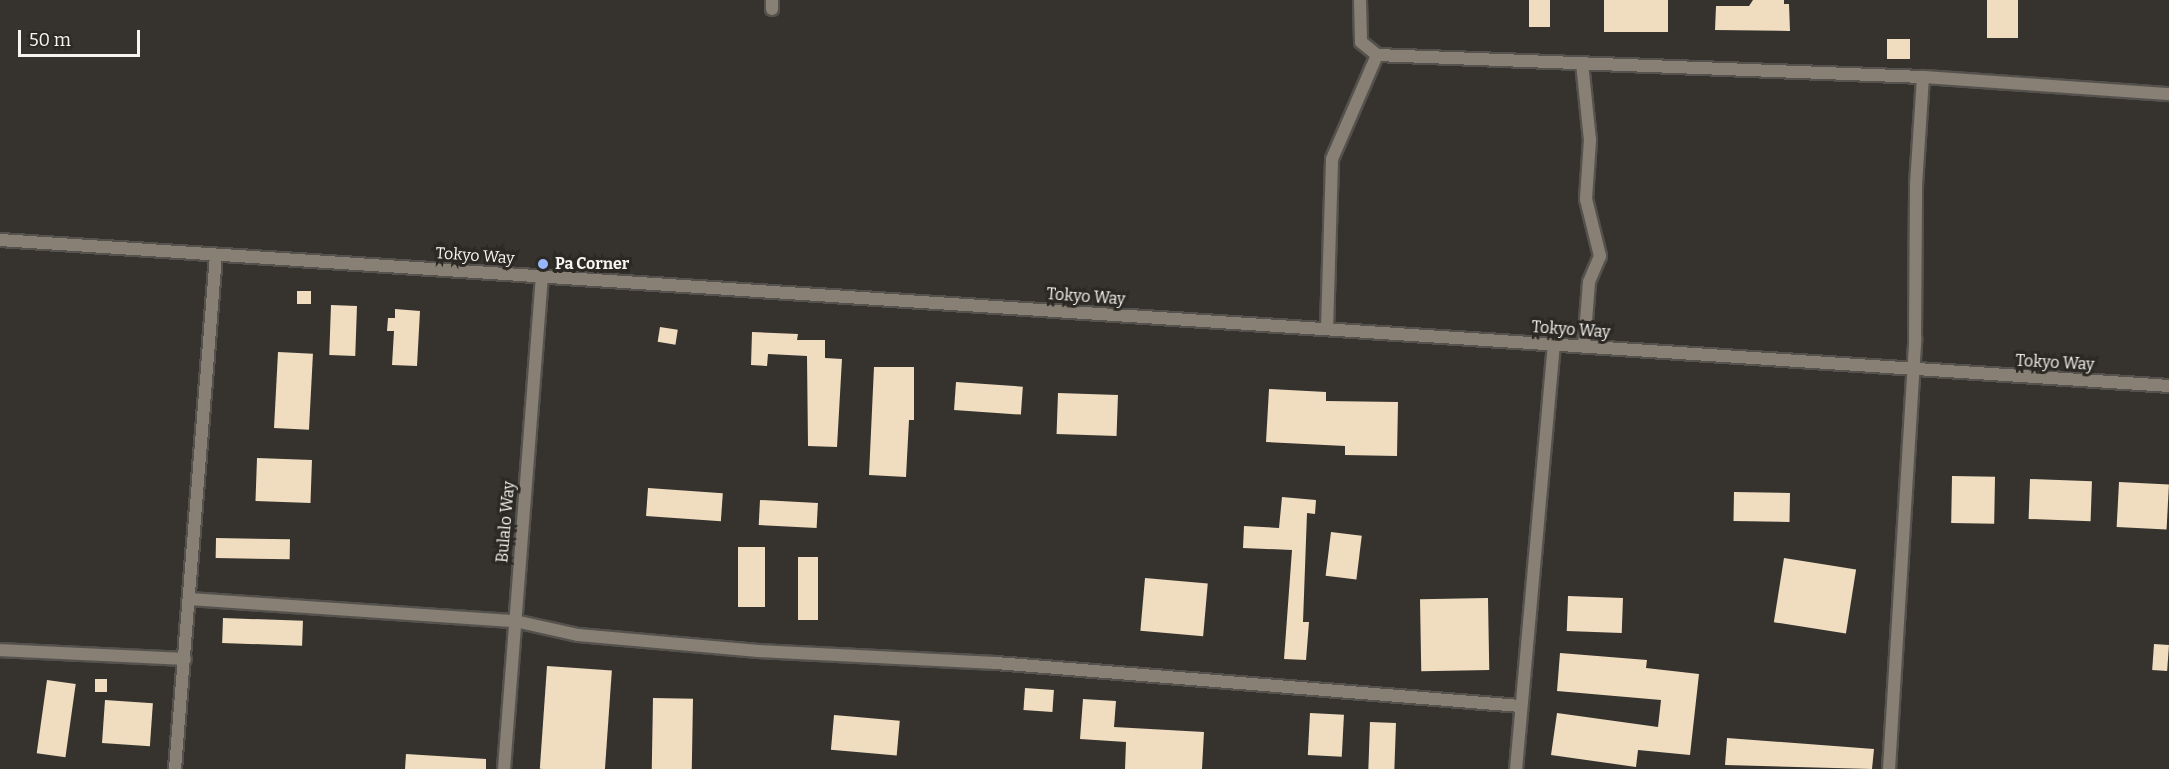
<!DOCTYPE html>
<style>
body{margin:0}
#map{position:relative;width:2169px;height:769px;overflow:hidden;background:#36332f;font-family:Bitter,serif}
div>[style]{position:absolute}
.building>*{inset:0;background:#f0ddc0;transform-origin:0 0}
.roads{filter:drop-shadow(2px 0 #55524e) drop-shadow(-2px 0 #55524e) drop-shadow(0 2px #55524e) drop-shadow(0 -2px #55524e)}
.minor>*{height:12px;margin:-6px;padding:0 6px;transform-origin:6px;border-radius:6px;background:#888074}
.tertiary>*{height:12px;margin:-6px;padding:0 6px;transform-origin:6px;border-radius:6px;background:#888074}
.dots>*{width:16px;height:16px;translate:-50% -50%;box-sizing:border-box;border:3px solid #2c2925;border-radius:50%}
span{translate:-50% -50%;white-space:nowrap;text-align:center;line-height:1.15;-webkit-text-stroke:6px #2c2925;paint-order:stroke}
.street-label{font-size:16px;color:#f6f5f2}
.poi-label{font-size:16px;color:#f6f5f2;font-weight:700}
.left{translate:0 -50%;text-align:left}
.scale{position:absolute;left:18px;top:30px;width:122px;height:27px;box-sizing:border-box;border:3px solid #f6f5f2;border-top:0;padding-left:8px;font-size:18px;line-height:21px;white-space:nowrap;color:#f6f5f2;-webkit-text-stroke:4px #2c2925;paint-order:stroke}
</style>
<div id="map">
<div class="building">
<i style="left:1529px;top:0;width:21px;height:27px"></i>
<i style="left:1604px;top:0;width:64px;height:32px"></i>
<i style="clip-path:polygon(1753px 0,1784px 0,1784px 4px,1789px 4px,1790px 31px,1715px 30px,1716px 6px,1749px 6px)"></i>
<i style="left:1987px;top:0;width:31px;height:38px"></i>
<i style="left:1887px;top:39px;width:23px;height:20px"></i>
<i style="left:297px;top:291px;width:14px;height:13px"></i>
<i style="left:331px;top:305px;width:26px;height:50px;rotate:2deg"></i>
<i style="clip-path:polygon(395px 309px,420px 311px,417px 366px,392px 365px,394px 331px,387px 331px,388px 318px,395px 318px)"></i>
<i style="left:660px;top:327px;width:18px;height:15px;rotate:9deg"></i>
<i style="clip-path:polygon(752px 332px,798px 334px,797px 340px,825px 340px,825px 358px,842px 359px,837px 447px,808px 446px,807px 356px,768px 354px,767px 366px,751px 365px)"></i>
<i style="left:278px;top:352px;width:35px;height:76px;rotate:3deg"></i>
<i style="clip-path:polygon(874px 367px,914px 367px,914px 420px,909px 420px,906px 477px,869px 475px)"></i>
<i style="left:956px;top:382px;width:67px;height:28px;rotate:4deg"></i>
<i style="clip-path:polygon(1269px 389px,1326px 392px,1326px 401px,1398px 402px,1397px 456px,1345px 455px,1345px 446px,1266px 442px)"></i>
<i style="left:1058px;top:393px;width:60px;height:41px;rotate:2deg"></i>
<i style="left:257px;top:458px;width:55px;height:43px;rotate:2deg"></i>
<i style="left:1952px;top:476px;width:43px;height:47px;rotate:1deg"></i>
<i style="left:2030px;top:479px;width:62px;height:40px;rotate:2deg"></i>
<i style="left:2119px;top:482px;width:50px;height:45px;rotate:3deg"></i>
<i style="left:648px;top:488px;width:75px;height:28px;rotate:4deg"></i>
<i style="left:1734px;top:492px;width:56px;height:29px;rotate:1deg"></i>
<i style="clip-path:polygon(1282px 497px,1316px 500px,1315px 514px,1307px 513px,1303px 622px,1309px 622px,1306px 660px,1284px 659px,1292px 550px,1243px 548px,1244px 526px,1279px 528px)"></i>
<i style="left:760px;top:500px;width:58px;height:25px;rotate:3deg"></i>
<i style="left:1331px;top:532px;width:31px;height:44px;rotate:7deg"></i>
<i style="left:216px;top:538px;width:74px;height:20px;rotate:1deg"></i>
<i style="left:765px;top:547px;width:60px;height:27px;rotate:90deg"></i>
<i style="left:798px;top:557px;width:20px;height:63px"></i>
<i style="left:1784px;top:558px;width:73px;height:65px;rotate:9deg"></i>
<i style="left:1145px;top:578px;width:63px;height:53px;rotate:5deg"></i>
<i style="left:1568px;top:596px;width:55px;height:35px;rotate:2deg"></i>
<i style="left:1488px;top:598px;width:72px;height:68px;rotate:89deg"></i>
<i style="left:223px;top:618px;width:80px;height:25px;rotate:2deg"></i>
<i style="left:2154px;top:644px;width:15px;height:26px;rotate:4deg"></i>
<i style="clip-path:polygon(1560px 653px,1647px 660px,1646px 668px,1699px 674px,1690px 755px,1638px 750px,1636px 767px,1551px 755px,1557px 713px,1658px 727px,1661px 700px,1557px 691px)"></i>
<i style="left:547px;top:666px;width:65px;height:103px;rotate:4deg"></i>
<i style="left:95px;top:679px;width:12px;height:13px"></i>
<i style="left:47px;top:680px;width:29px;height:74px;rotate:8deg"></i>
<i style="left:1025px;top:688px;width:29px;height:22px;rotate:4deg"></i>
<i style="left:653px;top:698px;width:40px;height:71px;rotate:1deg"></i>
<i style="clip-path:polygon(1083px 699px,1116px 701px,1114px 727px,1204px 732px,1202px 769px,1125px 769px,1126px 742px,1080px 739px)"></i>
<i style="left:105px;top:700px;width:48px;height:43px;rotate:4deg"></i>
<i style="left:1310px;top:713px;width:34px;height:42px;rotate:3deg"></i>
<i style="left:834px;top:715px;width:66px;height:35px;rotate:5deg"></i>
<i style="left:1370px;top:722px;width:26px;height:47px;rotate:2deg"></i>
<i style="clip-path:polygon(1727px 738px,1874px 749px,1872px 769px,1725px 765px)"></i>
<i style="clip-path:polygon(406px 754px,486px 759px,486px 769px,405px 769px)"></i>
</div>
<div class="roads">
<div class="minor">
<i style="left:772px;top:0;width:9px;rotate:90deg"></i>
<i style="left:1360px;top:0;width:42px;rotate:88.6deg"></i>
<i style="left:1361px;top:42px;width:21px;rotate:39deg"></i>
<i style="left:1377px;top:55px;width:546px;rotate:2.31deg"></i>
<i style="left:1923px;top:77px;width:247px;rotate:4deg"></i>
<i style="left:1582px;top:63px;width:77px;rotate:84.1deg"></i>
<i style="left:1590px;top:140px;width:59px;rotate:93.9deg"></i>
<i style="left:1586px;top:199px;width:59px;rotate:76.2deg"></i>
<i style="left:1600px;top:256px;width:28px;rotate:113deg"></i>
<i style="left:1589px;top:282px;width:65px;rotate:94.4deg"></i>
<i style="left:1327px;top:329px;width:170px;rotate:-88.3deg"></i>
<i style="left:1332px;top:159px;width:113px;rotate:-66.6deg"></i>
<i style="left:189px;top:599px;width:327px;rotate:3.9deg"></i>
<i style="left:515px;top:621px;width:65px;rotate:12.5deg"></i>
<i style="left:578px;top:635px;width:181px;rotate:5.1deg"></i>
<i style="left:758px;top:651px;width:238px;rotate:2.9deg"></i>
<i style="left:996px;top:663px;width:526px;rotate:4.69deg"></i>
<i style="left:0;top:650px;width:185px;rotate:2.8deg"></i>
<i style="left:175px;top:769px;width:516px;rotate:-85.44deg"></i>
<i style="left:504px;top:769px;width:493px;rotate:-85.6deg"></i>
<i style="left:1516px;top:769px;width:426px;rotate:-84.9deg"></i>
<i style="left:1889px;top:769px;width:432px;rotate:-86.5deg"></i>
<i style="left:1915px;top:338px;width:153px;rotate:-89.6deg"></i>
<i style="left:1916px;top:185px;width:108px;rotate:-86.3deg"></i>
</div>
<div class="tertiary">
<i style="left:0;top:240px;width:2174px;rotate:3.85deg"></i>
</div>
</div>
<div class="dots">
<i style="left:543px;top:264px;background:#97b6fd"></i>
</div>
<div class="street-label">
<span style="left:475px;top:256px;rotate:4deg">Tokyo Way</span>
<span style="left:1086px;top:297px;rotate:4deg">Tokyo Way</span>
<span style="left:1571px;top:330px;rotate:4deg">Tokyo Way</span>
<span style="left:2055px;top:363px;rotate:3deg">Tokyo Way</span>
<span style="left:506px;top:522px;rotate:-85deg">Bulalo Way</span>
</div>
<div class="poi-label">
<span class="left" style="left:555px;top:264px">Pa Corner</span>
</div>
<div class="scale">50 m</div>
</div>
